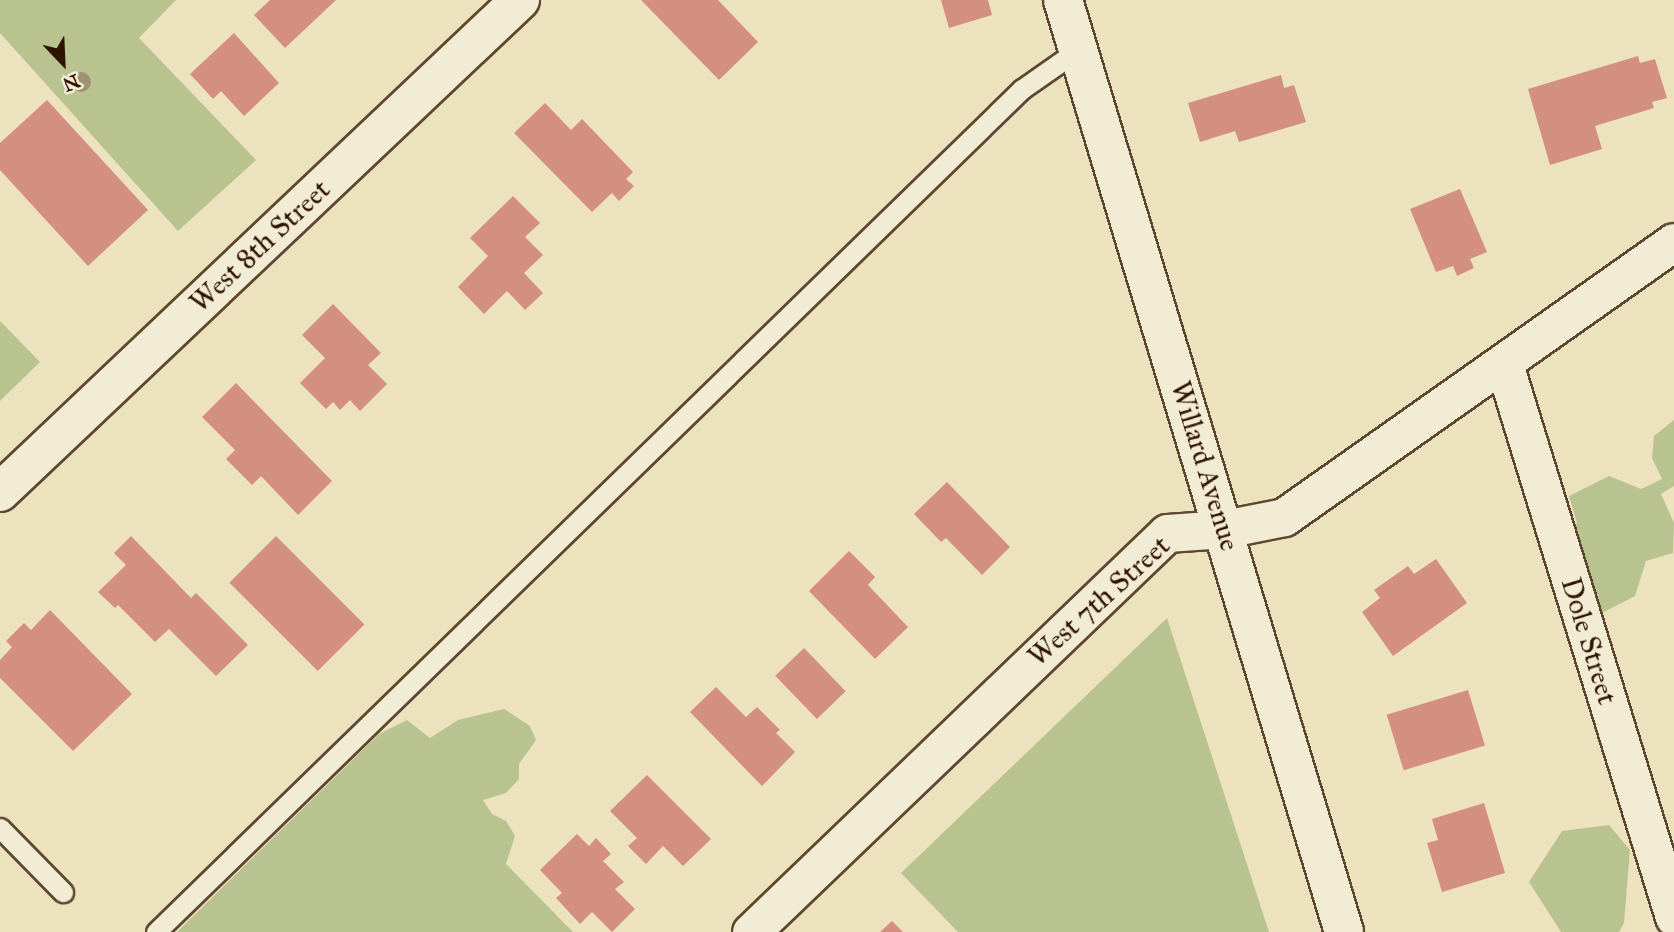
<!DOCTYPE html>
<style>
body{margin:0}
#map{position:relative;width:1674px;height:932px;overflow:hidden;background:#ede2be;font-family:"IM FELL Great Primer",serif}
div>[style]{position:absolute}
.green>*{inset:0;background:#b9c390}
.building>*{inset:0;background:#d48f83;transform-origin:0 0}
.roads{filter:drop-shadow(2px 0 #5e4730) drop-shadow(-2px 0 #5e4730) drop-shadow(0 2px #5e4730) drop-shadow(0 -2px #5e4730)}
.lane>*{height:19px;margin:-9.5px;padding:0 9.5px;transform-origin:9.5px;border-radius:9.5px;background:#f3ecd5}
.street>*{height:37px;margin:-18.5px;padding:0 18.5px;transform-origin:18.5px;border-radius:18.5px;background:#f3ecd5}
.secondary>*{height:38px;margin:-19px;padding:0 19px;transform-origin:19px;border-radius:19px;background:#f3ecd5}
.trees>*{width:20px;height:20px;margin:-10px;border-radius:50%;background:#9f9271}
span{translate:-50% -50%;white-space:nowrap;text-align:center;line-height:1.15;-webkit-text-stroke:5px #f3ecd5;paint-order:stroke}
.street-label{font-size:28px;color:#2f1300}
.north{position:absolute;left:28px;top:28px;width:70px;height:70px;-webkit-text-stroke:5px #f3ecd5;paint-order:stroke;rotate:157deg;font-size:19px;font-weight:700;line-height:28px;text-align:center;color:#2f1300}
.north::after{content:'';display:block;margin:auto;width:24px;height:32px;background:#2f1300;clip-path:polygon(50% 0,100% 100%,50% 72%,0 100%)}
</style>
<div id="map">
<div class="green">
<i style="clip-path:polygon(0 0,176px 0,139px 38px,256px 160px,178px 231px,0 33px)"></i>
<i style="clip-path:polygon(0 321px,40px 362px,0 401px)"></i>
<i style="clip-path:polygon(1674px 420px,1674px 486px,1661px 494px,1674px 523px,1673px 553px,1646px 561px,1635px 596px,1602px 613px,1557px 577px,1567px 539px,1577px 523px,1569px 496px,1609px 476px,1641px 489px,1662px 479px,1652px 458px,1654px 436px)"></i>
<i style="clip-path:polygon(1167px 618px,1269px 932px,958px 932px,901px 873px)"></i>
<i style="clip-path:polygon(504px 709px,530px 726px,536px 740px,519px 764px,519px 779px,506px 793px,483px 800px,492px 814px,506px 821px,515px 836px,506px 864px,573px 932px,177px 932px,379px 734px,407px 720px,430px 738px,458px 720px)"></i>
<i style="clip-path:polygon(1609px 825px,1630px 850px,1624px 923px,1619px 932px,1561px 932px,1529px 882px,1562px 831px)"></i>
</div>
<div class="building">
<i style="clip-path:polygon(270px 0,336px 0,285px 48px,254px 15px)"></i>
<i style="clip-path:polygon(641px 0,718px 0,758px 42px,719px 80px)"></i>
<i style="clip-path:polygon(941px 0,988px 0,992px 15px,949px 28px)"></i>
<i style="clip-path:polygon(234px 33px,279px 83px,244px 116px,221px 91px,213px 99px,190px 74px)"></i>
<i style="clip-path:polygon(1638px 56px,1640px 63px,1655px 59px,1667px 98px,1652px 102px,1654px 108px,1595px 126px,1602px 149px,1550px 165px,1528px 89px)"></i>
<i style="clip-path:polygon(1281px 75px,1284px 88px,1294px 85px,1306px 122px,1239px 142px,1235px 131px,1200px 142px,1188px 103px)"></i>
<i style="clip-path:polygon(47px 100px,148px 210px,88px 266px,0 170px,0 143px)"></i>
<i style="clip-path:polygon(545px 103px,571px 130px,582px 119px,633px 172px,626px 179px,634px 186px,619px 201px,612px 193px,592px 212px,514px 133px)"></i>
<i style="clip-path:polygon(1460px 189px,1487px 252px,1470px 259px,1474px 268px,1457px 276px,1453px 266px,1436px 272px,1410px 209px)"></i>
<i style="clip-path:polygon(513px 196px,540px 223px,525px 237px,543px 255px,524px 273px,543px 293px,525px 310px,507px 291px,484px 314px,458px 287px,488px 256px,470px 238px)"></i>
<i style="clip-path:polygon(333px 304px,381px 353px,368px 365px,387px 384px,360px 411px,350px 400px,340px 410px,333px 402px,326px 409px,300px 383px,325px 358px,302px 335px)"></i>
<i style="clip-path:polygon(236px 383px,332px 481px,298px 515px,261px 476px,252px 485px,226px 459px,235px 450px,202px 417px)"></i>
<i style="clip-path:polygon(947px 482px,1010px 547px,982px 575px,946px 538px,941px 542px,914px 514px)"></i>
<i style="clip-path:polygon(131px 536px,191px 598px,196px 593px,248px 645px,216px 676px,169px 629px,155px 642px,118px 605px,115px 608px,98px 592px,126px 565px,114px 553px)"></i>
<i style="left:276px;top:536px;width:125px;height:66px;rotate:45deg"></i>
<i style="clip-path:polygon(849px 551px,875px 577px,868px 585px,908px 627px,875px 659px,809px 591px)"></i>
<i style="clip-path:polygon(1436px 559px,1467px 603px,1393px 656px,1362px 612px,1380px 598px,1374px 590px,1408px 566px,1414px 574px)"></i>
<i style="clip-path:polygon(50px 610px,132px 694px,73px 751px,0 678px,0 660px,12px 647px,6px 641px,24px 623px,31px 630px)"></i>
<i style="left:804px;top:648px;width:60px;height:40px;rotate:46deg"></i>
<i style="clip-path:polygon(716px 687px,746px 717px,757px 707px,780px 730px,776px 733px,795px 752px,762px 786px,690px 712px)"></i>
<i style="left:1468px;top:690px;width:58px;height:85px;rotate:73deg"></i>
<i style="clip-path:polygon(647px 775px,711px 839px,683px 866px,663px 846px,646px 864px,628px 846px,637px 838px,610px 811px)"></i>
<i style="clip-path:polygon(1484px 803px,1505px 873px,1442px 892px,1427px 843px,1438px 840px,1432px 819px)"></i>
<i style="clip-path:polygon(577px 834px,589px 846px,596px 838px,611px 854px,603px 861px,624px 882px,615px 889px,635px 909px,612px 932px,592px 912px,580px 924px,556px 898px,562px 893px,540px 870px)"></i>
<i style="clip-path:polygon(892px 921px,903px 932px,880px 932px)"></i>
</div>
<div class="roads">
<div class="lane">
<i style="left:0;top:828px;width:90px;rotate:45.5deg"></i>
<i style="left:156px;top:932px;width:1209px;rotate:-44.23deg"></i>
<i style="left:1022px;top:89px;width:68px;rotate:-34.9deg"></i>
</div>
<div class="street">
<i style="left:1504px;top:364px;width:579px;rotate:72.91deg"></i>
<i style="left:751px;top:932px;width:576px;rotate:-43.81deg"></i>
<i style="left:1167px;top:533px;width:57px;rotate:-4deg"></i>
<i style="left:1224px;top:529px;width:61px;rotate:-11.3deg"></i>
<i style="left:1284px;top:517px;width:477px;rotate:-35.2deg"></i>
</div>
<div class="secondary">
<i style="left:1063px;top:0;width:973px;rotate:73.22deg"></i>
<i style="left:0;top:492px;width:716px;rotate:-43.42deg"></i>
</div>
</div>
<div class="trees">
<i style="left:81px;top:82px"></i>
</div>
<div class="street-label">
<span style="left:260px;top:246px;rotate:-43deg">West 8th Street</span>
<span style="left:1205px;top:466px;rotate:73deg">Willard Avenue</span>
<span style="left:1099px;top:601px;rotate:-42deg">West 7th Street</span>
<span style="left:1589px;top:641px;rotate:73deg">Dole Street</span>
</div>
<div class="north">N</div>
</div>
